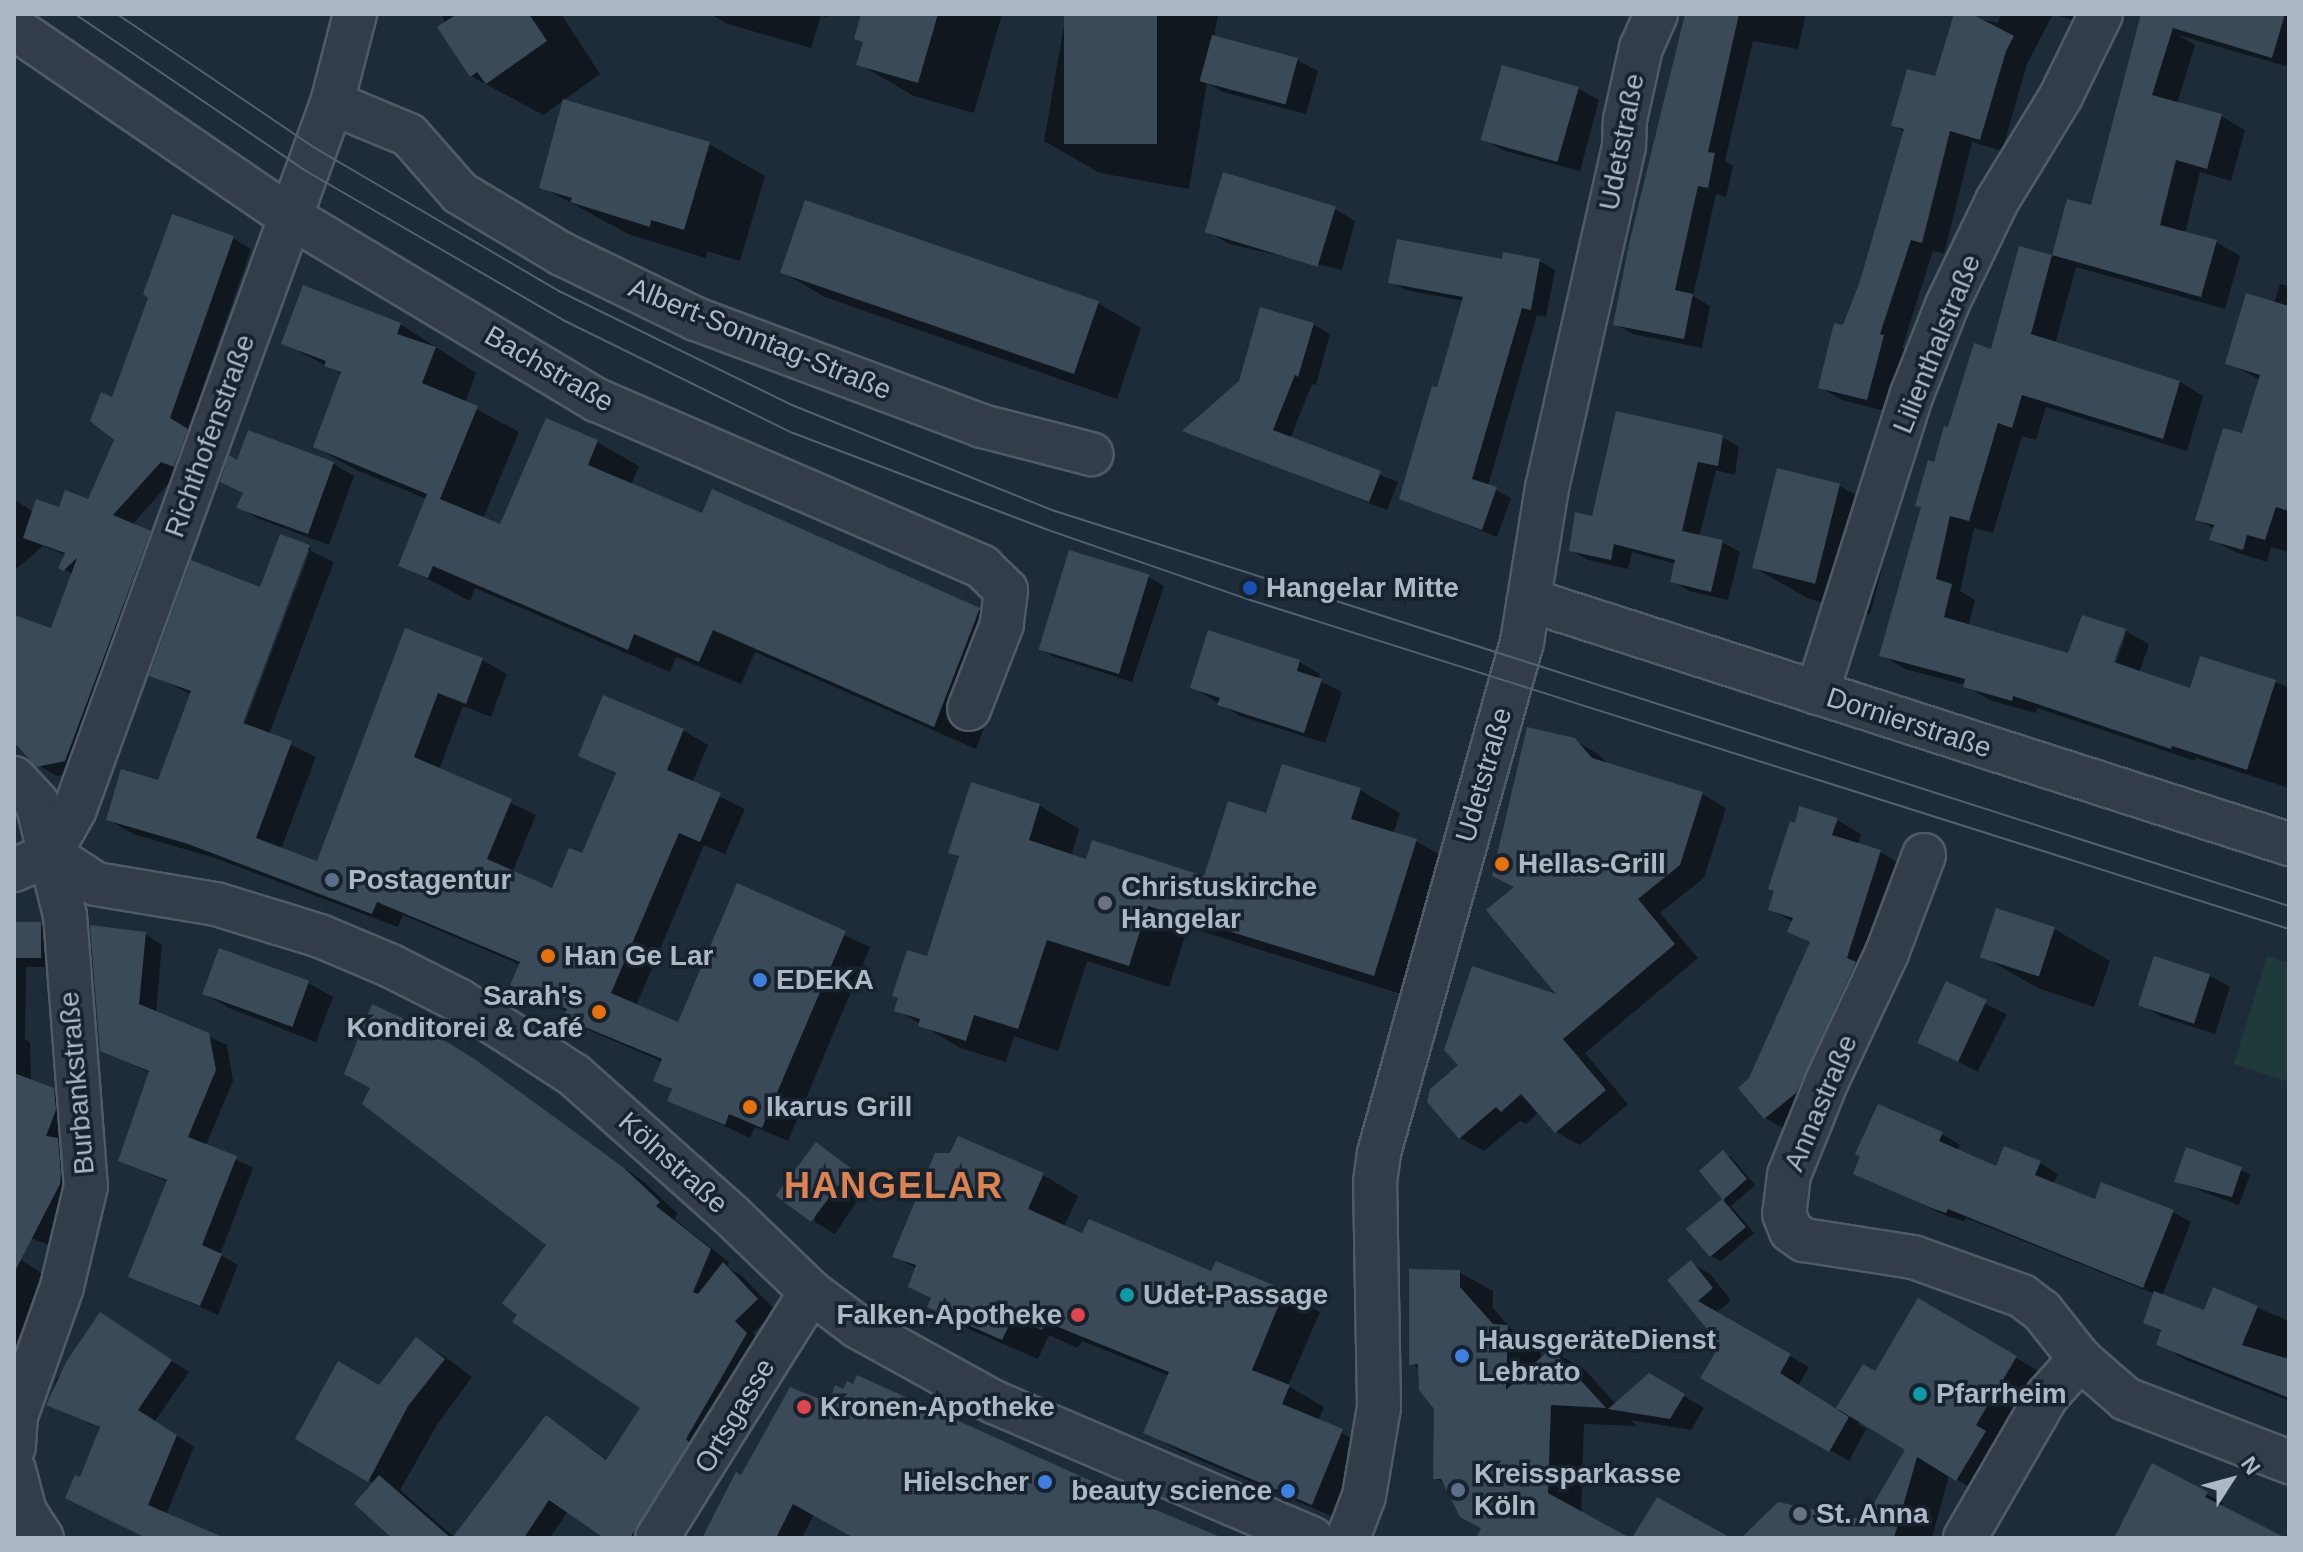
<!DOCTYPE html>
<meta charset="utf-8">
<style>
body{margin:0}
#map{position:relative;width:2303px;height:1552px;overflow:hidden;background:#1e2c39;font-family:Arial,sans-serif}
div>[style]{position:absolute}
.green>*{inset:0;background:#20393a}
.shadow>*{inset:0;background:#0007;transform-origin:0 0}
.building>*{inset:0;background:#3a4a59;transform-origin:0 0}
.roads{filter:drop-shadow(2px 0 #4f5b67) drop-shadow(-2px 0 #4f5b67) drop-shadow(0 2px #4f5b67) drop-shadow(0 -2px #4f5b67)}
.minor>*{height:42px;margin:-21px;padding:0 21px;transform-origin:21px;border-radius:21px;background:#323d49}
.tram>*{height:2px;margin:-1px;padding:0 1px;transform-origin:1px;border-radius:1px;background:#536271}
.dots>*{width:22px;height:22px;translate:-50% -50%;box-sizing:border-box;border:4px solid #17222d;border-radius:50%}
span{translate:-50% -50%;white-space:nowrap;text-align:center;line-height:1.15;-webkit-text-stroke:7px #17222d;paint-order:stroke}
.street-label{font-size:28px;color:#acb8c6}
.poi-label{font-size:28px;color:#acb8c6;font-weight:700}
.left{translate:0 -50%;text-align:left}
.right{translate:-100% -50%;text-align:right}
.district-label{font-size:36px;color:#dc8351;font-weight:700;letter-spacing:2px}
.frame{position:absolute;inset:0;border:16px solid #acb8c6;pointer-events:none}
.north{position:absolute;left:2191px;top:1440px;width:80px;height:80px;-webkit-text-stroke:6px #17222d;paint-order:stroke;rotate:54deg;font-size:22px;font-weight:700;line-height:32px;text-align:center;color:#acb8c6}
.north::after{content:'';display:block;margin:auto;width:28px;height:36px;background:#acb8c6;clip-path:polygon(50% 0,100% 100%,50% 72%,0 100%)}
</style>
<div id="map">
<div class="green">
<i style="clip-path:polygon(2267px 956px,2289px 963px,2289px 1082px,2234px 1064px)"></i>
</div>
<div class="shadow">
<i style="clip-path:polygon(441px 14px,561px 14px,600px 74px,543px 115px,471px 76px)"></i>
<i style="clip-path:polygon(710px 14px,828px 14px,827px 17px,821px 16px,811px 48px,728px 24px)"></i>
<i style="clip-path:polygon(863px 14px,1002px 14px,974px 113px,914px 96px,859px 64px,865px 43px,857px 38px)"></i>
<i style="clip-path:polygon(1066px 14px,1218px 14px,1214px 38px,1297px 60px,1318px 71px,1306px 114px,1223px 92px,1207px 83px,1189px 189px,1100px 173px,1044px 141px)"></i>
<i style="clip-path:polygon(1686px 14px,1806px 14px,1798px 49px,1753px 41px,1725px 161px,1733px 166px,1726px 197px,1716px 194px,1693px 296px,1710px 306px,1702px 348px,1633px 334px,1615px 324px)"></i>
<i style="clip-path:polygon(1956px 14px,1998px 23px,2001px 14px,2075px 14px,2073px 20px,2053px 14px,2027px 64px,2002px 151px,1972px 142px,1944px 254px,1933px 251px,1902px 348px,1905px 350px,1889px 412px,1842px 400px,1820px 387px,1862px 282px,1905px 132px,1893px 125px,1936px 79px)"></i>
<i style="clip-path:polygon(evenodd,2152px 14px,2289px 14px,2289px 67px,2178px 35px,2195px 45px,2177px 104px,2221px 116px,2245px 130px,2231px 181px,2200px 172px,2185px 233px,2216px 242px,2240px 256px,2225px 309px,2076px 267px,2055px 344px,2180px 382px,2203px 396px,2187px 451px,2046px 407px,2036px 440px,2022px 436px,1993px 533px,1974px 528px,1960px 591px,1975px 600px,1968px 627px,2069px 655px,2125px 631px,2149px 644px,2139px 673px,2191px 690px,2202px 658px,2289px 687px,2289px 788px,2196px 758px,2195px 761px,2037px 708px,2036px 713px,1989px 700px,1965px 685px,1905px 669px,1882px 655px,1936px 464px,1992px 351px,2020px 248px,2053px 257px,2068px 201px,2093px 208px,2152px 14px,2122px 633px,2126px 633px,2113px 672px,2109px 671px,2122px 633px)"></i>
<i style="clip-path:polygon(1504px 68px,1579px 89px,1599px 100px,1580px 171px,1505px 151px,1484px 139px)"></i>
<i style="clip-path:polygon(709px 144px,765px 176px,740px 261px,707px 251px,706px 258px,628px 234px,542px 187px)"></i>
<i style="clip-path:polygon(1335px 209px,1355px 221px,1342px 270px,1229px 244px,1209px 232px)"></i>
<i style="clip-path:polygon(233px 238px,251px 249px,188px 430px,206px 441px,132px 525px,168px 543px,84px 771px,57px 776px,38px 765px,14px 739px,14px 617px,52px 631px,73px 574px,61px 567px,66px 555px,43px 546px,14px 571px,14px 499px,33px 512px,89px 501px,116px 440px,114px 400px)"></i>
<i style="clip-path:polygon(1503px 261px,1539px 261px,1555px 270px,1546px 317px,1537px 315px,1488px 486px,1511px 498px,1497px 537px,1402px 498px,1464px 301px,1406px 290px,1391px 282px)"></i>
<i style="clip-path:polygon(782px 272px,1098px 303px,1141px 328px,1117px 399px,825px 297px)"></i>
<i style="clip-path:polygon(2280px 284px,2289px 286px,2289px 552px,2271px 547px,2267px 562px,2235px 552px,2212px 539px,2215px 529px,2197px 519px,2243px 436px,2261px 380px,2227px 363px,2274px 304px)"></i>
<i style="clip-path:polygon(400px 324px,476px 373px,465px 403px,519px 432px,483px 519px,501px 527px,547px 420px,597px 442px,639px 466px,631px 485px,703px 515px,979px 609px,1020px 633px,976px 749px,755px 652px,741px 684px,676px 657px,670px 672px,475px 588px,470px 601px,401px 565px,427px 499px,356px 470px,315px 447px,342px 374px,283px 343px)"></i>
<i style="clip-path:polygon(1313px 324px,1330px 334px,1316px 385px,1312px 384px,1290px 439px,1398px 482px,1387px 510px,1185px 430px)"></i>
<i style="clip-path:polygon(249px 433px,334px 464px,354px 476px,329px 545px,259px 519px,239px 508px,244px 494px,222px 481px,238px 462px)"></i>
<i style="clip-path:polygon(1722px 437px,1739px 447px,1735px 475px,1716px 470px,1699px 537px,1722px 542px,1740px 552px,1728px 600px,1689px 591px,1672px 581px,1676px 564px,1632px 552px,1628px 569px,1588px 560px,1571px 550px,1594px 518px)"></i>
<i style="clip-path:polygon(1778px 470px,1840px 486px,1895px 518px,1870px 615px,1809px 599px,1753px 567px)"></i>
<i style="clip-path:polygon(evenodd,281px 537px,334px 562px,269px 734px,316px 757px,281px 849px,318px 863px,406px 631px,482px 660px,507px 674px,491px 717px,463px 706px,439px 770px,536px 815px,512px 873px,553px 891px,570px 851px,583px 856px,617px 775px,580px 755px,604px 698px,684px 731px,708px 745px,692px 783px,745px 809px,725px 854px,704px 845px,636px 1006px,679px 1025px,738px 886px,870px 947px,788px 1141px,755px 1127px,750px 1138px,669px 1100px,673px 1091px,655px 1080px,663px 1062px,591px 1031px,566px 1017px,568px 1012px,512px 984px,521px 965px,403px 915px,398px 927px,215px 858px,133px 834px,108px 819px,122px 771px,159px 783px,192px 695px,152px 675px,192px 563px,262px 589px,281px 537px,307px 548px,311px 548px,241px 733px,238px 731px,307px 548px)"></i>
<i style="clip-path:polygon(1148px 577px,1164px 586px,1132px 682px,1055px 657px,1039px 648px)"></i>
<i style="clip-path:polygon(1299px 662px,1320px 674px,1318px 680px,1342px 692px,1325px 743px,1240px 716px,1192px 687px)"></i>
<i style="clip-path:polygon(1574px 740px,1598px 754px,1608px 765px,1702px 794px,1726px 808px,1704px 878px,1660px 913px,1698px 958px,1585px 1053px,1628px 1104px,1580px 1145px,1556px 1132px,1539px 1112px,1526px 1124px,1520px 1121px,1484px 1151px,1460px 1138px,1562px 998px,1516px 888px)"></i>
<i style="clip-path:polygon(972px 784px,1040px 806px,1079px 829px,1071px 856px,1206px 879px,1268px 815px,1360px 790px,1400px 813px,1393px 834px,1416px 841px,1456px 864px,1414px 998px,1188px 927px,1169px 987px,1087px 961px,1058px 1051px,1014px 1036px,1006px 1062px,960px 1048px,897px 1010px,928px 958px,960px 858px,950px 852px)"></i>
<i style="clip-path:polygon(1837px 820px,1861px 834px,1858px 845px,1880px 852px,1905px 866px,1790px 1132px,1765px 1118px,1751px 1080px,1812px 944px,1790px 931px,1793px 922px,1770px 909px)"></i>
<i style="clip-path:polygon(14px 924px,41px 924px,59px 934px,62px 967px,26px 967px,25px 1039px,30px 1042px,31px 1081px,72px 1100px,76px 1150px,51px 1246px,21px 1234px,14px 1249px)"></i>
<i style="clip-path:polygon(2054px 929px,2110px 961px,2094px 1007px,2038px 988px,1982px 956px)"></i>
<i style="clip-path:polygon(145px 934px,162px 945px,156px 1013px,227px 1045px,233px 1081px,206px 1145px,253px 1168px,220px 1255px,238px 1265px,218px 1315px,130px 1276px,168px 1182px,121px 1160px,150px 1073px,102px 1049px)"></i>
<i style="clip-path:polygon(2156px 959px,2210px 976px,2230px 987px,2215px 1034px,2162px 1017px,2142px 1005px)"></i>
<i style="clip-path:polygon(308px 983px,333px 997px,316px 1042px,229px 1008px,203px 993px)"></i>
<i style="left:1947px;top:984px;width:67px;height:64px;rotate:27deg"></i>
<i style="clip-path:polygon(446px 1042px,643px 1181px,678px 1214px,674px 1219px,729px 1262px,727px 1267px,742px 1276px,776px 1311px,753px 1333px,765px 1345px,652px 1538px,608px 1538px,568px 1511px,550px 1538px,395px 1538px,374px 1483px,298px 1438px,380px 1387px,416px 1340px,444px 1356px,472px 1377px,437px 1425px,400px 1490px,455px 1538px,546px 1417px,608px 1460px,642px 1408px,549px 1244px)"></i>
<i style="clip-path:polygon(1942px 1134px,1960px 1145px,1957px 1151px,1997px 1168px,2040px 1163px,2058px 1174px,2053px 1184px,2096px 1202px,2173px 1212px,2191px 1222px,2162px 1296px,2205px 1312px,2214px 1290px,2289px 1321px,2289px 1401px,2186px 1360px,2158px 1344px,2162px 1332px,2145px 1322px,2155px 1294px,1966px 1218px,1964px 1221px,1949px 1217px,1855px 1173px)"></i>
<i style="clip-path:polygon(959px 1138px,1043px 1175px,1078px 1196px,1064px 1227px,1213px 1274px,1217px 1263px,1285px 1292px,1320px 1312px,1288px 1386px,1324px 1407px,1318px 1421px,1377px 1451px,1348px 1523px,1181px 1452px,1146px 1432px,1170px 1376px,1082px 1341px,1078px 1348px,1049px 1335px,1038px 1359px,964px 1327px,929px 1306px,933px 1299px,910px 1286px,917px 1269px,895px 1256px)"></i>
<i style="clip-path:polygon(817px 1145px,870px 1181px,835px 1234px,815px 1222px)"></i>
<i style="left:2187px;top:1150px;width:68px;height:33px;rotate:21deg"></i>
<i style="clip-path:polygon(1723px 1153px,1732px 1158px,1755px 1185px,1731px 1206px,1754px 1233px,1721px 1261px,1711px 1256px,1689px 1230px,1725px 1200px,1701px 1171px)"></i>
<i style="clip-path:polygon(14px 1255px,55px 1282px,14px 1381px)"></i>
<i style="clip-path:polygon(1691px 1263px,1710px 1274px,1731px 1300px,1716px 1313px,1809px 1367px,1798px 1386px,1837px 1411px,1864px 1366px,1876px 1373px,1918px 1300px,2049px 1377px,1989px 1498px,1949px 1475px,1932px 1538px,1743px 1538px,1865px 1522px,1908px 1450px,1860px 1421px,1858px 1424px,1866px 1429px,1849px 1461px,1703px 1377px,1722px 1344px,1670px 1280px)"></i>
<i style="clip-path:polygon(1459px 1272px,1493px 1291px,1493px 1308px,1511px 1329px,1541px 1346px,1541px 1360px,1551px 1350px,1585px 1370px,1616px 1404px,1649px 1376px,1704px 1408px,1691px 1430px,1631px 1420px,1636px 1426px,1584px 1424px,1581px 1514px,1625px 1538px,1485px 1538px,1483px 1528px,1446px 1485px,1435px 1478px,1436px 1408px,1420px 1369px,1411px 1363px)"></i>
<i style="clip-path:polygon(101px 1315px,189px 1372px,155px 1421px,194px 1447px,166px 1515px,218px 1538px,150px 1538px,102px 1429px,49px 1404px,56px 1380px)"></i>
<i style="clip-path:polygon(2153px 1466px,2223px 1503px,2221px 1507px,2280px 1538px,2116px 1538px)"></i>
<i style="clip-path:polygon(737px 1475px,1201px 1538px,857px 1538px,814px 1514px,802px 1538px,704px 1538px)"></i>
</div>
<div class="building">
<i style="clip-path:polygon(457px 14px,529px 14px,547px 41px,486px 84px,477px 72px,470px 77px,437px 27px)"></i>
<i style="clip-path:polygon(861px 14px,938px 14px,918px 83px,856px 65px,863px 42px,854px 39px)"></i>
<i style="left:1064px;top:14px;width:93px;height:130px"></i>
<i style="clip-path:polygon(1685px 14px,1739px 14px,1708px 152px,1715px 153px,1708px 188px,1698px 186px,1675px 290px,1693px 294px,1684px 339px,1613px 325px,1629px 244px)"></i>
<i style="clip-path:polygon(1954px 14px,1972px 14px,2014px 36px,2006px 51px,1980px 140px,1950px 131px,1922px 243px,1911px 240px,1880px 334px,1884px 335px,1867px 400px,1818px 388px,1834px 323px,1843px 325px,1860px 281px,1904px 129px,1891px 126px,1907px 69px,1935px 76px)"></i>
<i style="clip-path:polygon(2141px 14px,2285px 14px,2272px 58px,2173px 28px,2152px 95px,2222px 114px,2207px 169px,2176px 160px,2160px 225px,2217px 240px,2201px 297px,2052px 255px,2031px 334px,2180px 381px,2163px 439px,2022px 395px,2012px 428px,1998px 423px,1969px 521px,1950px 516px,1936px 579px,1952px 584px,1944px 617px,2068px 653px,2082px 615px,2126px 629px,2114px 662px,2190px 688px,2200px 656px,2276px 680px,2247px 770px,2172px 746px,2171px 749px,2013px 696px,2012px 701px,1963px 687px,1965px 679px,1879px 656px,1921px 507px,1915px 506px,1928px 460px,1934px 462px,1944px 426px,1948px 427px,1974px 343px,1991px 349px,2019px 246px,2052px 255px,2067px 199px,2091px 205px)"></i>
<i style="left:1212px;top:35px;width:89px;height:48px;rotate:15deg"></i>
<i style="left:1502px;top:65px;width:80px;height:78px;rotate:16deg"></i>
<i style="clip-path:polygon(563px 99px,710px 142px,684px 230px,651px 220px,650px 227px,570px 202px,572px 198px,539px 188px)"></i>
<i style="left:1223px;top:172px;width:118px;height:63px;rotate:17deg"></i>
<i style="left:805px;top:200px;width:311px;height:77px;rotate:19deg"></i>
<i style="clip-path:polygon(172px 214px,234px 236px,170px 418px,188px 429px,174px 467px,161px 462px,113px 515px,151px 531px,65px 761px,36px 767px,14px 742px,14px 615px,51px 628px,77px 558px,63px 571px,58px 568px,65px 553px,23px 538px,36px 499px,59px 507px,65px 490px,88px 499px,114px 440px,90px 421px,101px 392px,112px 397px,148px 298px,143px 294px)"></i>
<i style="clip-path:polygon(1397px 239px,1502px 259px,1503px 252px,1540px 259px,1531px 310px,1522px 308px,1472px 479px,1497px 487px,1482px 530px,1399px 499px,1432px 386px,1437px 387px,1463px 297px,1388px 283px)"></i>
<i style="clip-path:polygon(303px 285px,401px 323px,397px 334px,436px 347px,422px 383px,478px 406px,440px 499px,500px 524px,546px 418px,598px 440px,588px 465px,702px 513px,712px 489px,980px 608px,934px 727px,713px 630px,699px 662px,634px 634px,628px 650px,433px 566px,428px 578px,398px 566px,427px 494px,313px 447px,341px 372px,324px 366px,326px 361px,281px 344px)"></i>
<i style="clip-path:polygon(2246px 293px,2289px 306px,2289px 511px,2276px 507px,2265px 540px,2247px 535px,2243px 550px,2209px 540px,2214px 525px,2195px 520px,2223px 428px,2242px 433px,2260px 375px,2225px 364px)"></i>
<i style="clip-path:polygon(1260px 307px,1314px 323px,1298px 377px,1295px 375px,1273px 430px,1381px 471px,1369px 502px,1182px 431px,1239px 381px)"></i>
<i style="clip-path:polygon(1616px 411px,1723px 435px,1718px 466px,1698px 462px,1682px 531px,1723px 540px,1711px 592px,1670px 582px,1675px 560px,1614px 544px,1611px 560px,1569px 551px,1575px 512px,1592px 516px)"></i>
<i style="clip-path:polygon(248px 430px,334px 462px,308px 534px,236px 508px,243px 493px,220px 482px,229px 455px,237px 460px)"></i>
<i style="left:1777px;top:468px;width:65px;height:103px;rotate:14deg"></i>
<i style="clip-path:polygon(280px 534px,310px 545px,243px 723px,292px 741px,256px 838px,317px 861px,405px 628px,483px 658px,466px 704px,438px 693px,414px 757px,512px 799px,487px 859px,552px 888px,569px 848px,582px 853px,616px 773px,578px 756px,603px 695px,684px 729px,667px 770px,721px 793px,700px 842px,679px 833px,611px 993px,678px 1022px,737px 883px,846px 931px,762px 1128px,729px 1114px,725px 1125px,667px 1101px,672px 1089px,653px 1081px,662px 1059px,563px 1018px,567px 1009px,510px 985px,520px 962px,377px 902px,372px 914px,188px 844px,106px 820px,121px 769px,158px 780px,191px 691px,149px 676px,191px 560px,260px 587px)"></i>
<i style="left:1069px;top:550px;width:84px;height:104px;rotate:17deg"></i>
<i style="clip-path:polygon(1208px 630px,1300px 660px,1297px 671px,1322px 679px,1304px 733px,1217px 705px,1220px 698px,1190px 688px)"></i>
<i style="clip-path:polygon(1527px 727px,1575px 738px,1592px 758px,1703px 792px,1680px 865px,1638px 899px,1675px 944px,1563px 1039px,1606px 1090px,1555px 1133px,1521px 1094px,1501px 1112px,1496px 1107px,1459px 1139px,1427px 1102px,1430px 1089px,1458px 1065px,1444px 1050px,1472px 966px,1556px 994px,1486px 910px,1514px 887px,1492px 876px)"></i>
<i style="clip-path:polygon(1282px 764px,1361px 788px,1351px 819px,1417px 839px,1374px 976px,1148px 906px,1129px 966px,1047px 940px,1018px 1029px,974px 1015px,966px 1041px,918px 1026px,920px 1019px,894px 1011px,898px 998px,892px 996px,907px 950px,927px 956px,959px 856px,948px 853px,971px 782px,1040px 804px,1029px 840px,1086px 859px,1092px 840px,1204px 876px,1228px 801px,1266px 813px)"></i>
<i style="clip-path:polygon(1799px 806px,1838px 818px,1832px 835px,1881px 850px,1847px 958px,1856px 962px,1796px 1093px,1764px 1119px,1738px 1088px,1749px 1078px,1810px 942px,1787px 932px,1793px 918px,1768px 910px,1774px 891px,1768px 889px,1790px 821px,1795px 823px)"></i>
<i style="left:1996px;top:908px;width:62px;height:52px;rotate:18deg"></i>
<i style="left:14px;top:922px;width:27px;height:36px"></i>
<i style="clip-path:polygon(90px 925px,146px 932px,139px 1004px,209px 1033px,216px 1070px,188px 1137px,237px 1156px,202px 1245px,222px 1254px,200px 1306px,128px 1277px,167px 1180px,118px 1161px,149px 1071px,100px 1051px)"></i>
<i style="left:219px;top:948px;width:96px;height:49px;rotate:20deg"></i>
<i style="left:2154px;top:956px;width:59px;height:52px;rotate:18deg"></i>
<i style="left:1946px;top:981px;width:45px;height:68px;rotate:25deg"></i>
<i style="clip-path:polygon(372px 1004px,426px 1029px,476px 1060px,623px 1167px,660px 1202px,656px 1206px,711px 1249px,693px 1292px,698px 1294px,723px 1262px,758px 1299px,735px 1321px,747px 1333px,686px 1439px,689px 1442px,630px 1538px,604px 1538px,549px 1500px,524px 1538px,452px 1538px,546px 1415px,606px 1460px,640px 1408px,512px 1322px,517px 1315px,502px 1303px,546px 1245px,362px 1104px,370px 1088px,344px 1074px)"></i>
<i style="clip-path:polygon(14px 1073px,54px 1088px,56px 1110px,46px 1136px,58px 1138px,61px 1174px,60px 1184px,14px 1273px)"></i>
<i style="clip-path:polygon(1878px 1104px,1943px 1132px,1939px 1141px,1996px 1166px,2004px 1146px,2041px 1161px,2035px 1175px,2095px 1199px,2101px 1182px,2174px 1210px,2143px 1288px,1948px 1209px,1946px 1213px,1929px 1207px,1853px 1174px,1860px 1156px,1855px 1154px)"></i>
<i style="clip-path:polygon(958px 1136px,1044px 1173px,1028px 1209px,1082px 1233px,1089px 1219px,1211px 1271px,1216px 1261px,1285px 1290px,1252px 1370px,1290px 1385px,1282px 1404px,1343px 1429px,1312px 1505px,1143px 1433px,1169px 1372px,1046px 1322px,1042px 1330px,1013px 1317px,1002px 1340px,927px 1307px,931px 1298px,908px 1287px,916px 1265px,892px 1257px,935px 1153px,950px 1153px)"></i>
<i style="left:816px;top:1142px;width:44px;height:67px;rotate:37deg"></i>
<i style="clip-path:polygon(2186px 1147px,2242px 1167px,2232px 1197px,2174px 1182px)"></i>
<i style="clip-path:polygon(1723px 1150px,1747px 1179px,1723px 1200px,1746px 1227px,1710px 1257px,1686px 1229px,1722px 1199px,1699px 1171px)"></i>
<i style="clip-path:polygon(1691px 1260px,1713px 1288px,1698px 1301px,1791px 1354px,1780px 1373px,1849px 1417px,1829px 1452px,1700px 1378px,1720px 1345px,1667px 1280px)"></i>
<i style="clip-path:polygon(1409px 1269px,1460px 1270px,1460px 1287px,1493px 1324px,1508px 1325px,1506px 1390px,1551px 1348px,1606px 1408px,1551px 1405px,1548px 1493px,1630px 1538px,1476px 1538px,1481px 1528px,1460px 1517px,1441px 1479px,1433px 1479px,1434px 1409px,1419px 1390px,1418px 1364px,1409px 1365px)"></i>
<i style="clip-path:polygon(2213px 1287px,2258px 1306px,2242px 1345px,2289px 1359px,2289px 1398px,2156px 1345px,2161px 1330px,2143px 1323px,2154px 1291px,2204px 1310px)"></i>
<i style="clip-path:polygon(1918px 1298px,2017px 1356px,1976px 1425px,1986px 1431px,1956px 1481px,1917px 1457px,1894px 1538px,1741px 1538px,1778px 1502px,1864px 1520px,1905px 1450px,1836px 1408px,1863px 1364px,1875px 1371px)"></i>
<i style="clip-path:polygon(100px 1312px,172px 1360px,138px 1410px,177px 1435px,148px 1505px,225px 1538px,146px 1538px,65px 1498px,75px 1475px,80px 1477px,100px 1427px,46px 1405px,66px 1362px)"></i>
<i style="clip-path:polygon(416px 1337px,445px 1359px,408px 1406px,368px 1482px,295px 1439px,338px 1361px,379px 1385px)"></i>
<i style="clip-path:polygon(1649px 1373px,1685px 1394px,1670px 1419px,1608px 1409px)"></i>
<i style="clip-path:polygon(857px 1375px,1149px 1507px,1223px 1538px,854px 1538px,793px 1504px,776px 1538px,702px 1538px,736px 1472px,741px 1475px,790px 1387px,829px 1403px,835px 1385px,843px 1389px,847px 1381px,853px 1384px)"></i>
<i style="clip-path:polygon(2152px 1463px,2208px 1492px,2205px 1497px,2286px 1538px,2114px 1538px)"></i>
<i style="clip-path:polygon(379px 1475px,451px 1538px,392px 1538px,354px 1504px)"></i>
<i style="clip-path:polygon(1657px 1497px,1731px 1538px,1632px 1538px)"></i>
</div>
<div class="roads">
<div class="minor">
<i style="left:14px;top:28px;width:333px;rotate:34.4deg"></i>
<i style="left:289px;top:216px;width:359px;rotate:30.9deg"></i>
<i style="left:597px;top:400px;width:420px;rotate:23.4deg"></i>
<i style="left:982px;top:567px;width:33px;rotate:44deg"></i>
<i style="left:1006px;top:590px;width:34px;rotate:97deg"></i>
<i style="left:1002px;top:624px;width:91px;rotate:111.2deg"></i>
<i style="left:332px;top:103px;width:83px;rotate:22.6deg"></i>
<i style="left:409px;top:135px;width:77px;rotate:48.7deg"></i>
<i style="left:460px;top:193px;width:119px;rotate:30.9deg"></i>
<i style="left:562px;top:254px;width:149px;rotate:25.9deg"></i>
<i style="left:696px;top:319px;width:305px;rotate:20.5deg"></i>
<i style="left:982px;top:426px;width:113px;rotate:14.4deg"></i>
<i style="left:1529px;top:600px;width:798px;rotate:17.8deg"></i>
<i style="left:1817px;top:693px;width:314px;rotate:-72.4deg"></i>
<i style="left:1912px;top:394px;width:96px;rotate:-68.5deg"></i>
<i style="left:1947px;top:305px;width:115px;rotate:-64.3deg"></i>
<i style="left:1997px;top:201px;width:123px;rotate:-58.6deg"></i>
<i style="left:2061px;top:96px;width:91px;rotate:-64deg"></i>
<i style="left:14px;top:778px;width:34px;rotate:47deg"></i>
<i style="left:37px;top:803px;width:115px;rotate:76deg"></i>
<i style="left:65px;top:915px;width:272px;rotate:85.6deg"></i>
<i style="left:86px;top:1186px;width:104px;rotate:103.4deg"></i>
<i style="left:62px;top:1287px;width:137px;rotate:109.6deg"></i>
<i style="left:16px;top:1416px;width:31px;rotate:94deg"></i>
<i style="left:50px;top:854px;width:55px;rotate:33.1deg"></i>
<i style="left:96px;top:884px;width:122px;rotate:9.5deg"></i>
<i style="left:216px;top:904px;width:109px;rotate:17.1deg"></i>
<i style="left:320px;top:936px;width:77px;rotate:22.9deg"></i>
<i style="left:391px;top:966px;width:77px;rotate:26.9deg"></i>
<i style="left:460px;top:1001px;width:136px;rotate:33deg"></i>
<i style="left:574px;top:1075px;width:209px;rotate:41.7deg"></i>
<i style="left:730px;top:1214px;width:112px;rotate:43.9deg"></i>
<i style="left:811px;top:1292px;width:59px;rotate:36.7deg"></i>
<i style="left:858px;top:1327px;width:155px;rotate:28.9deg"></i>
<i style="left:994px;top:1402px;width:346px;rotate:23.2deg"></i>
<i style="left:50px;top:854px;width:51px;rotate:-60.9deg"></i>
<i style="left:75px;top:809px;width:751px;rotate:-70deg"></i>
<i style="left:332px;top:103px;width:92px;rotate:-75.5deg"></i>
<i style="left:1924px;top:855px;width:105px;rotate:110.7deg"></i>
<i style="left:1887px;top:953px;width:141px;rotate:115.1deg"></i>
<i style="left:1827px;top:1081px;width:101px;rotate:112deg"></i>
<i style="left:1789px;top:1175px;width:39px;rotate:97deg"></i>
<i style="left:1784px;top:1214px;width:18px;rotate:68deg"></i>
<i style="left:1791px;top:1231px;width:16px;rotate:35deg"></i>
<i style="left:1804px;top:1240px;width:110px;rotate:8.9deg"></i>
<i style="left:1913px;top:1257px;width:116px;rotate:19.7deg"></i>
<i style="left:2022px;top:1296px;width:25px;rotate:37deg"></i>
<i style="left:2042px;top:1311px;width:61px;rotate:51.6deg"></i>
<i style="left:2080px;top:1359px;width:61px;rotate:41deg"></i>
<i style="left:2126px;top:1399px;width:175px;rotate:21.1deg"></i>
<i style="left:14px;top:870px;width:39px;rotate:-24deg"></i>
<i style="left:14px;top:1470px;width:43px;rotate:75.3deg"></i>
<i style="left:25px;top:1512px;width:31px;rotate:57deg"></i>
<i style="left:657px;top:1538px;width:290px;rotate:-58deg"></i>
<i style="left:1348px;top:1538px;width:45px;rotate:-69.1deg"></i>
<i style="left:1364px;top:1496px;width:90px;rotate:-80.4deg"></i>
<i style="left:1379px;top:1407px;width:225px;rotate:-91deg"></i>
<i style="left:1375px;top:1182px;width:29px;rotate:-82deg"></i>
<i style="left:1379px;top:1153px;width:531px;rotate:-74.37deg"></i>
<i style="left:1522px;top:642px;width:156px;rotate:-80.8deg"></i>
<i style="left:1547px;top:488px;width:351px;rotate:-77.3deg"></i>
<i style="left:1624px;top:146px;width:26px;rotate:-88deg"></i>
<i style="left:1625px;top:120px;width:74px;rotate:-77.5deg"></i>
<i style="left:1641px;top:48px;width:37px;rotate:-66deg"></i>
<i style="left:1965px;top:1538px;width:164px;rotate:-60deg"></i>
<i style="left:2047px;top:1396px;width:50px;rotate:-48.3deg"></i>
</div>
</div>
<div class="tram">
<i style="left:75px;top:14px;width:279px;rotate:34.2deg"></i>
<i style="left:306px;top:171px;width:297px;rotate:30.1deg"></i>
<i style="left:563px;top:320px;width:256px;rotate:26.2deg"></i>
<i style="left:793px;top:433px;width:273px;rotate:20.8deg"></i>
<i style="left:1048px;top:530px;width:211px;rotate:19.1deg"></i>
<i style="left:1247px;top:599px;width:1093px;rotate:17.57deg"></i>
<i style="left:117px;top:14px;width:239px;rotate:34.1deg"></i>
<i style="left:315px;top:148px;width:283px;rotate:30.4deg"></i>
<i style="left:559px;top:291px;width:259px;rotate:26.1deg"></i>
<i style="left:792px;top:405px;width:284px;rotate:22deg"></i>
<i style="left:1055px;top:511px;width:1296px;rotate:17.75deg"></i>
</div>
<div class="dots">
<i style="left:1250px;top:588px;background:#1a4fb4"></i>
<i style="left:1502px;top:864px;background:#e8710a"></i>
<i style="left:332px;top:880px;background:#5c6f8a"></i>
<i style="left:1105px;top:903px;background:#6b7280"></i>
<i style="left:548px;top:956px;background:#e8710a"></i>
<i style="left:760px;top:980px;background:#3f7fe0"></i>
<i style="left:599px;top:1012px;background:#e8710a"></i>
<i style="left:750px;top:1107px;background:#e8710a"></i>
<i style="left:1127px;top:1295px;background:#0f9aa8"></i>
<i style="left:1078px;top:1315px;background:#e0444e"></i>
<i style="left:1462px;top:1356px;background:#3f7fe0"></i>
<i style="left:1920px;top:1394px;background:#0f9aa8"></i>
<i style="left:804px;top:1407px;background:#e0444e"></i>
<i style="left:1045px;top:1482px;background:#3f7fe0"></i>
<i style="left:1458px;top:1490px;background:#5c6f8a"></i>
<i style="left:1288px;top:1491px;background:#3f7fe0"></i>
<i style="left:1800px;top:1514px;background:#6b7280"></i>
</div>
<div class="street-label">
<span style="left:1622px;top:142px;rotate:-79deg">Udetstraße</span>
<span style="left:760px;top:339px;rotate:22deg">Albert-Sonntag-Straße</span>
<span style="left:1937px;top:344px;rotate:-68deg">Lilienthalstraße</span>
<span style="left:549px;top:369px;rotate:30deg">Bachstraße</span>
<span style="left:210px;top:436px;rotate:-70deg">Richthofenstraße</span>
<span style="left:1909px;top:723px;rotate:18deg">Dornierstraße</span>
<span style="left:1484px;top:775px;rotate:-74deg">Udetstraße</span>
<span style="left:77px;top:1083px;rotate:-95deg">Burbankstraße</span>
<span style="left:1821px;top:1103px;rotate:-67deg">Annastraße</span>
<span style="left:673px;top:1163px;rotate:42deg">Kölnstraße</span>
<span style="left:735px;top:1416px;rotate:-59deg">Ortsgasse</span>
</div>
<div class="poi-label">
<span class="left" style="left:1266px;top:588px">Hangelar Mitte</span>
<span class="left" style="left:1518px;top:864px">Hellas-Grill</span>
<span class="left" style="left:348px;top:880px">Postagentur</span>
<span class="left" style="left:1121px;top:903px">Christuskirche<br>Hangelar</span>
<span class="left" style="left:564px;top:956px">Han Ge Lar</span>
<span class="left" style="left:776px;top:980px">EDEKA</span>
<span class="right" style="left:583px;top:1012px">Sarah's<br>Konditorei &amp; Café</span>
<span class="left" style="left:766px;top:1107px">Ikarus Grill</span>
<span class="left" style="left:1143px;top:1295px">Udet-Passage</span>
<span class="right" style="left:1062px;top:1315px">Falken-Apotheke</span>
<span class="left" style="left:1478px;top:1356px">HausgeräteDienst<br>Lebrato</span>
<span class="left" style="left:1936px;top:1394px">Pfarrheim</span>
<span class="left" style="left:820px;top:1407px">Kronen-Apotheke</span>
<span class="left" style="left:1474px;top:1490px">Kreissparkasse<br>Köln</span>
<span class="right" style="left:1029px;top:1482px">Hielscher</span>
<span class="right" style="left:1272px;top:1491px">beauty science</span>
<span class="left" style="left:1816px;top:1514px">St. Anna</span>
</div>
<div class="district-label">
<span style="left:894px;top:1186px">HANGELAR</span>
</div>
<div class="frame"></div>
<div class="north">N</div>
</div>
